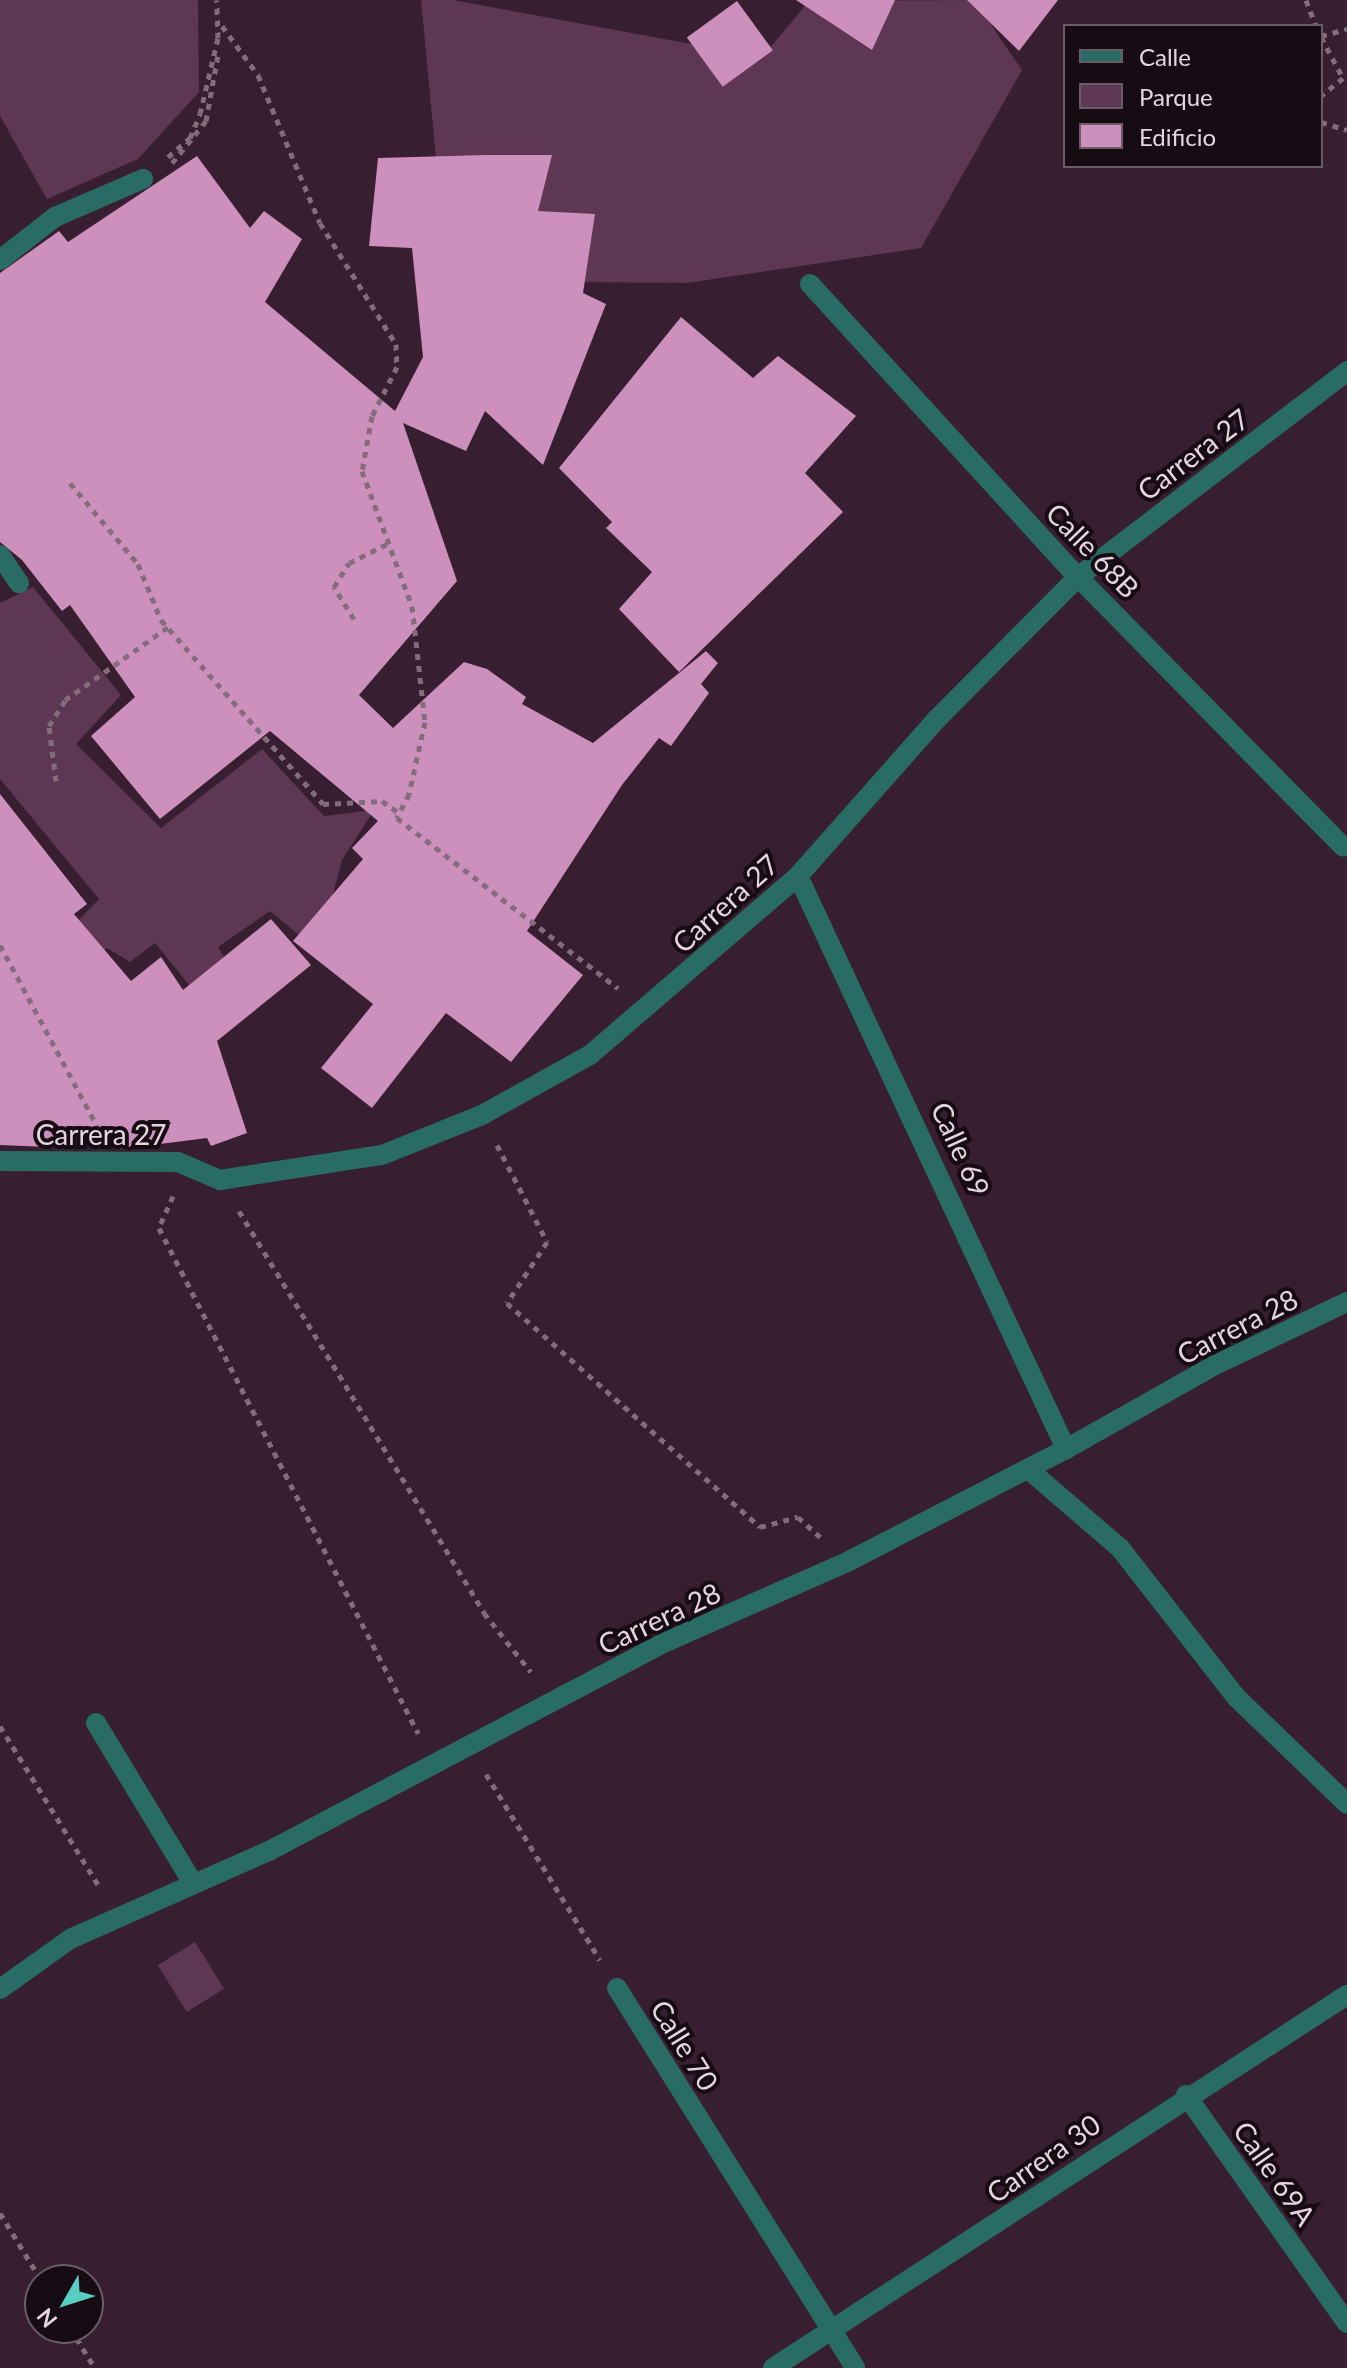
<!DOCTYPE html>
<style>
body{margin:0}
#map{position:relative;width:1347px;height:2368px;overflow:hidden;background:#371e30;font-family:Lato,sans-serif}
div>[style]{position:absolute}
.green>*{inset:0;background:#5d3753;transform-origin:0 0}
.building>*{inset:0;background:#cd8fbb;transform-origin:0 0}
.path>*{height:5px;margin-top:-2.5px;transform-origin:0;background:repeating-linear-gradient(90deg,#836d7c 0 6px,transparent 0 12px)}
.pedestrian>*{height:20px;margin:-10px;padding:0 10px;transform-origin:10px;border-radius:10px;background:#286c65}
.minor>*{height:20px;margin:-10px;padding:0 10px;transform-origin:10px;border-radius:10px;background:#286c65}
.tertiary>*{height:20px;margin:-10px;padding:0 10px;transform-origin:10px;border-radius:10px;background:#286c65}
span{translate:-50% -50%;white-space:nowrap;text-align:center;line-height:1.15;-webkit-text-stroke:8px #180c14;paint-order:stroke}
.street-label{font-size:28px;color:#e6d4e0}
.legend{position:absolute;left:1063px;top:24px;width:260px;height:144px;box-sizing:border-box;background:#180c14;border:2px solid #6a5c66;margin:0;padding:10px 14px;list-style:none;font-size:24px;color:#e6d4e0}
.legend li{display:flex;align-items:center;gap:16px;height:40px}
.legend b{width:40px;border:2px solid #6a5c66}
.north{position:absolute;left:24px;top:2264px;width:80px;height:80px;box-sizing:border-box;background:#180c14;border:2px solid #6a5c66;border-radius:50%;rotate:231deg;font-size:22px;font-weight:700;line-height:32px;text-align:center;color:#e6d4e0}
.north::after{content:'';display:block;margin:auto;width:28px;height:36px;background:#57cec1;clip-path:polygon(50% 0,100% 100%,50% 72%,0 100%)}
</style>
<div id="map">
<div class="green">
<i style="clip-path:polygon(0 0,198px 0,199px 92px,138px 159px,47px 199px,0 116px)"></i>
<i style="clip-path:polygon(421px 0,453px 0,762px 57px,809px 1px,974px 0,1022px 70px,921px 248px,687px 283px,576px 282px,437px 169px)"></i>
<i style="clip-path:polygon(33px 587px,121px 695px,76px 744px,161px 828px,262px 749px,324px 816px,374px 810px,342px 860px,318px 951px,270px 911px,218px 947px,251px 1003px,215px 1017px,155px 943px,130px 962px,107px 948px,62px 991px,44px 956px,99px 899px,0 779px,0 603px)"></i>
<i style="left:195px;top:1942px;width:55px;height:44px;rotate:58deg"></i>
</div>
<div class="building">
<i style="clip-path:polygon(796px 0,895px 0,872px 50px)"></i>
<i style="clip-path:polygon(967px 0,1058px 0,1019px 51px)"></i>
<i style="left:737px;top:1px;width:61px;height:62px;rotate:54deg"></i>
<i style="clip-path:polygon(485px 155px,552px 155px,538px 211px,595px 214px,583px 293px,606px 304px,543px 465px,485px 411px,466px 451px,403px 423px,457px 581px,359px 695px,393px 728px,464px 662px,487px 669px,526px 697px,522px 704px,593px 743px,706px 651px,718px 663px,701px 684px,709px 693px,671px 746px,659px 738px,622px 785px,527px 931px,583px 975px,511px 1062px,446px 1013px,372px 1108px,321px 1068px,373px 1004px,293px 941px,363px 859px,352px 848px,378px 821px,270px 731px,160px 819px,91px 736px,135px 697px,70px 605px,62px 611px,22px 560px,0 542px,0 273px,59px 231px,68px 242px,197px 156px,250px 228px,264px 211px,302px 239px,265px 302px,395px 411px,423px 357px,412px 248px,369px 246px,378px 158px)"></i>
<i style="clip-path:polygon(681px 317px,753px 378px,778px 356px,856px 416px,805px 473px,843px 512px,679px 672px,619px 609px,652px 572px,606px 528px,612px 522px,559px 468px)"></i>
<i style="clip-path:polygon(0 794px,87px 904px,74px 914px,131px 981px,161px 957px,183px 990px,271px 919px,311px 965px,217px 1041px,247px 1133px,211px 1146px,207px 1138px,121px 1149px,111px 1129px,72px 1148px,0 1145px)"></i>
</div>
<div class="path">
<i style="left:1306px;top:0;width:28px;rotate:69deg"></i>
<i style="left:222px;top:26px;width:61px;rotate:53.7deg"></i>
<i style="left:258px;top:75px;width:160px;rotate:67.3deg"></i>
<i style="left:320px;top:223px;width:143px;rotate:57.9deg"></i>
<i style="left:396px;top:344px;width:23px;rotate:88deg"></i>
<i style="left:397px;top:367px;width:55px;rotate:117deg"></i>
<i style="left:372px;top:416px;width:56px;rotate:100.3deg"></i>
<i style="left:362px;top:471px;width:144px;rotate:69.7deg"></i>
<i style="left:412px;top:606px;width:117px;rotate:83.6deg"></i>
<i style="left:425px;top:722px;width:74px;rotate:102.5deg"></i>
<i style="left:409px;top:794px;width:27px;rotate:117deg"></i>
<i style="left:397px;top:818px;width:279px;rotate:37.6deg"></i>
<i style="left:1321px;top:36px;width:27px;rotate:-15deg"></i>
<i style="left:1321px;top:37px;width:47px;rotate:61.8deg"></i>
<i style="left:1343px;top:78px;width:28px;rotate:141deg"></i>
<i style="left:1321px;top:122px;width:27px;rotate:17deg"></i>
<i style="left:168px;top:157px;width:29px;rotate:-41deg"></i>
<i style="left:190px;top:138px;width:26px;rotate:-67deg"></i>
<i style="left:200px;top:114px;width:78px;rotate:-76.7deg"></i>
<i style="left:218px;top:38px;width:38px;rotate:-92deg"></i>
<i style="left:172px;top:163px;width:54px;rotate:-51deg"></i>
<i style="left:206px;top:121px;width:67px;rotate:-79.7deg"></i>
<i style="left:70px;top:483px;width:106px;rotate:50deg"></i>
<i style="left:138px;top:564px;width:61px;rotate:67.7deg"></i>
<i style="left:161px;top:620px;width:245px;rotate:48.6deg"></i>
<i style="left:323px;top:804px;width:59px;rotate:-2.9deg"></i>
<i style="left:382px;top:801px;width:21px;rotate:35deg"></i>
<i style="left:354px;top:619px;width:38px;rotate:-122deg"></i>
<i style="left:334px;top:587px;width:28px;rotate:-58deg"></i>
<i style="left:349px;top:563px;width:47px;rotate:-26.6deg"></i>
<i style="left:56px;top:781px;width:55px;rotate:-97.3deg"></i>
<i style="left:49px;top:726px;width:31px;rotate:-58deg"></i>
<i style="left:65px;top:700px;width:126px;rotate:-35.3deg"></i>
<i style="left:0;top:945px;width:205px;rotate:61.8deg"></i>
<i style="left:497px;top:1145px;width:109px;rotate:62.7deg"></i>
<i style="left:547px;top:1242px;width:73px;rotate:123.3deg"></i>
<i style="left:507px;top:1303px;width:338px;rotate:41.5deg"></i>
<i style="left:760px;top:1527px;width:39px;rotate:-15deg"></i>
<i style="left:798px;top:1517px;width:30px;rotate:42deg"></i>
<i style="left:173px;top:1196px;width:35px;rotate:114deg"></i>
<i style="left:159px;top:1228px;width:568px;rotate:62.85deg"></i>
<i style="left:239px;top:1211px;width:471px;rotate:58.6deg"></i>
<i style="left:484px;top:1613px;width:75px;rotate:51.5deg"></i>
<i style="left:0;top:1726px;width:188px;rotate:58.3deg"></i>
<i style="left:486px;top:1774px;width:218px;rotate:58.5deg"></i>
<i style="left:0;top:2213px;width:79px;rotate:58.5deg"></i>
<i style="left:70px;top:2328px;width:47px;rotate:58deg"></i>
</div>
<div class="pedestrian">
<i style="left:96px;top:1723px;width:187px;rotate:58.8deg"></i>
</div>
<div class="minor">
<i style="left:0;top:260px;width:70px;rotate:-38deg"></i>
<i style="left:55px;top:217px;width:96px;rotate:-23.4deg"></i>
<i style="left:810px;top:284px;width:397px;rotate:47.6deg"></i>
<i style="left:1078px;top:577px;width:378px;rotate:45.5deg"></i>
<i style="left:0;top:555px;width:34px;rotate:56deg"></i>
<i style="left:798px;top:876px;width:210px;rotate:-48.5deg"></i>
<i style="left:937px;top:719px;width:200px;rotate:-45.2deg"></i>
<i style="left:1078px;top:577px;width:339px;rotate:-37.4deg"></i>
<i style="left:1028px;top:1469px;width:121px;rotate:40.7deg"></i>
<i style="left:1120px;top:1548px;width:189px;rotate:52.1deg"></i>
<i style="left:1236px;top:1697px;width:154px;rotate:43.9deg"></i>
<i style="left:617px;top:1988px;width:448px;rotate:57.9deg"></i>
<i style="left:0;top:1989px;width:86px;rotate:-35.5deg"></i>
<i style="left:70px;top:1939px;width:218px;rotate:-23.9deg"></i>
<i style="left:269px;top:1851px;width:451px;rotate:-27.8deg"></i>
<i style="left:668px;top:1641px;width:198px;rotate:-23.8deg"></i>
<i style="left:849px;top:1561px;width:244px;rotate:-27.3deg"></i>
<i style="left:1186px;top:2095px;width:279px;rotate:54.8deg"></i>
<i style="left:773px;top:2368px;width:685px;rotate:-33.02deg"></i>
</div>
<div class="tertiary">
<i style="left:0;top:1161px;width:178px;rotate:0.3deg"></i>
<i style="left:178px;top:1162px;width:46px;rotate:23.2deg"></i>
<i style="left:220px;top:1180px;width:164px;rotate:-8.8deg"></i>
<i style="left:382px;top:1155px;width:108px;rotate:-21.8deg"></i>
<i style="left:482px;top:1115px;width:124px;rotate:-29.1deg"></i>
<i style="left:590px;top:1055px;width:274px;rotate:-40.7deg"></i>
<i style="left:798px;top:876px;width:633px;rotate:64.93deg"></i>
<i style="left:1066px;top:1449px;width:171px;rotate:-29.4deg"></i>
<i style="left:1215px;top:1365px;width:146px;rotate:-25.5deg"></i>
</div>
<div class="street-label">
<span style="left:1193px;top:454px;rotate:-37deg">Carrera 27</span>
<span style="left:1093px;top:550px;rotate:46deg">Calle 68B</span>
<span style="left:725px;top:903px;rotate:-42deg">Carrera 27</span>
<span style="left:101px;top:1134px">Carrera 27</span>
<span style="left:961px;top:1149px;rotate:65deg">Calle 69</span>
<span style="left:1237px;top:1326px;rotate:-27deg">Carrera 28</span>
<span style="left:659px;top:1618px;rotate:-25deg">Carrera 28</span>
<span style="left:685px;top:2045px;rotate:58deg">Calle 70</span>
<span style="left:1043px;top:2158px;rotate:-35deg">Carrera 30</span>
<span style="left:1275px;top:2173px;rotate:55deg">Calle 69A</span>
</div>
<ul class="legend">
<li><b style="height:10px;background:#286c65"></b>Calle</li>
<li><b style="height:22px;background:#5d3753"></b>Parque</li>
<li><b style="height:22px;background:#cd8fbb"></b>Edificio</li>
</ul>
<div class="north">N</div>
</div>
